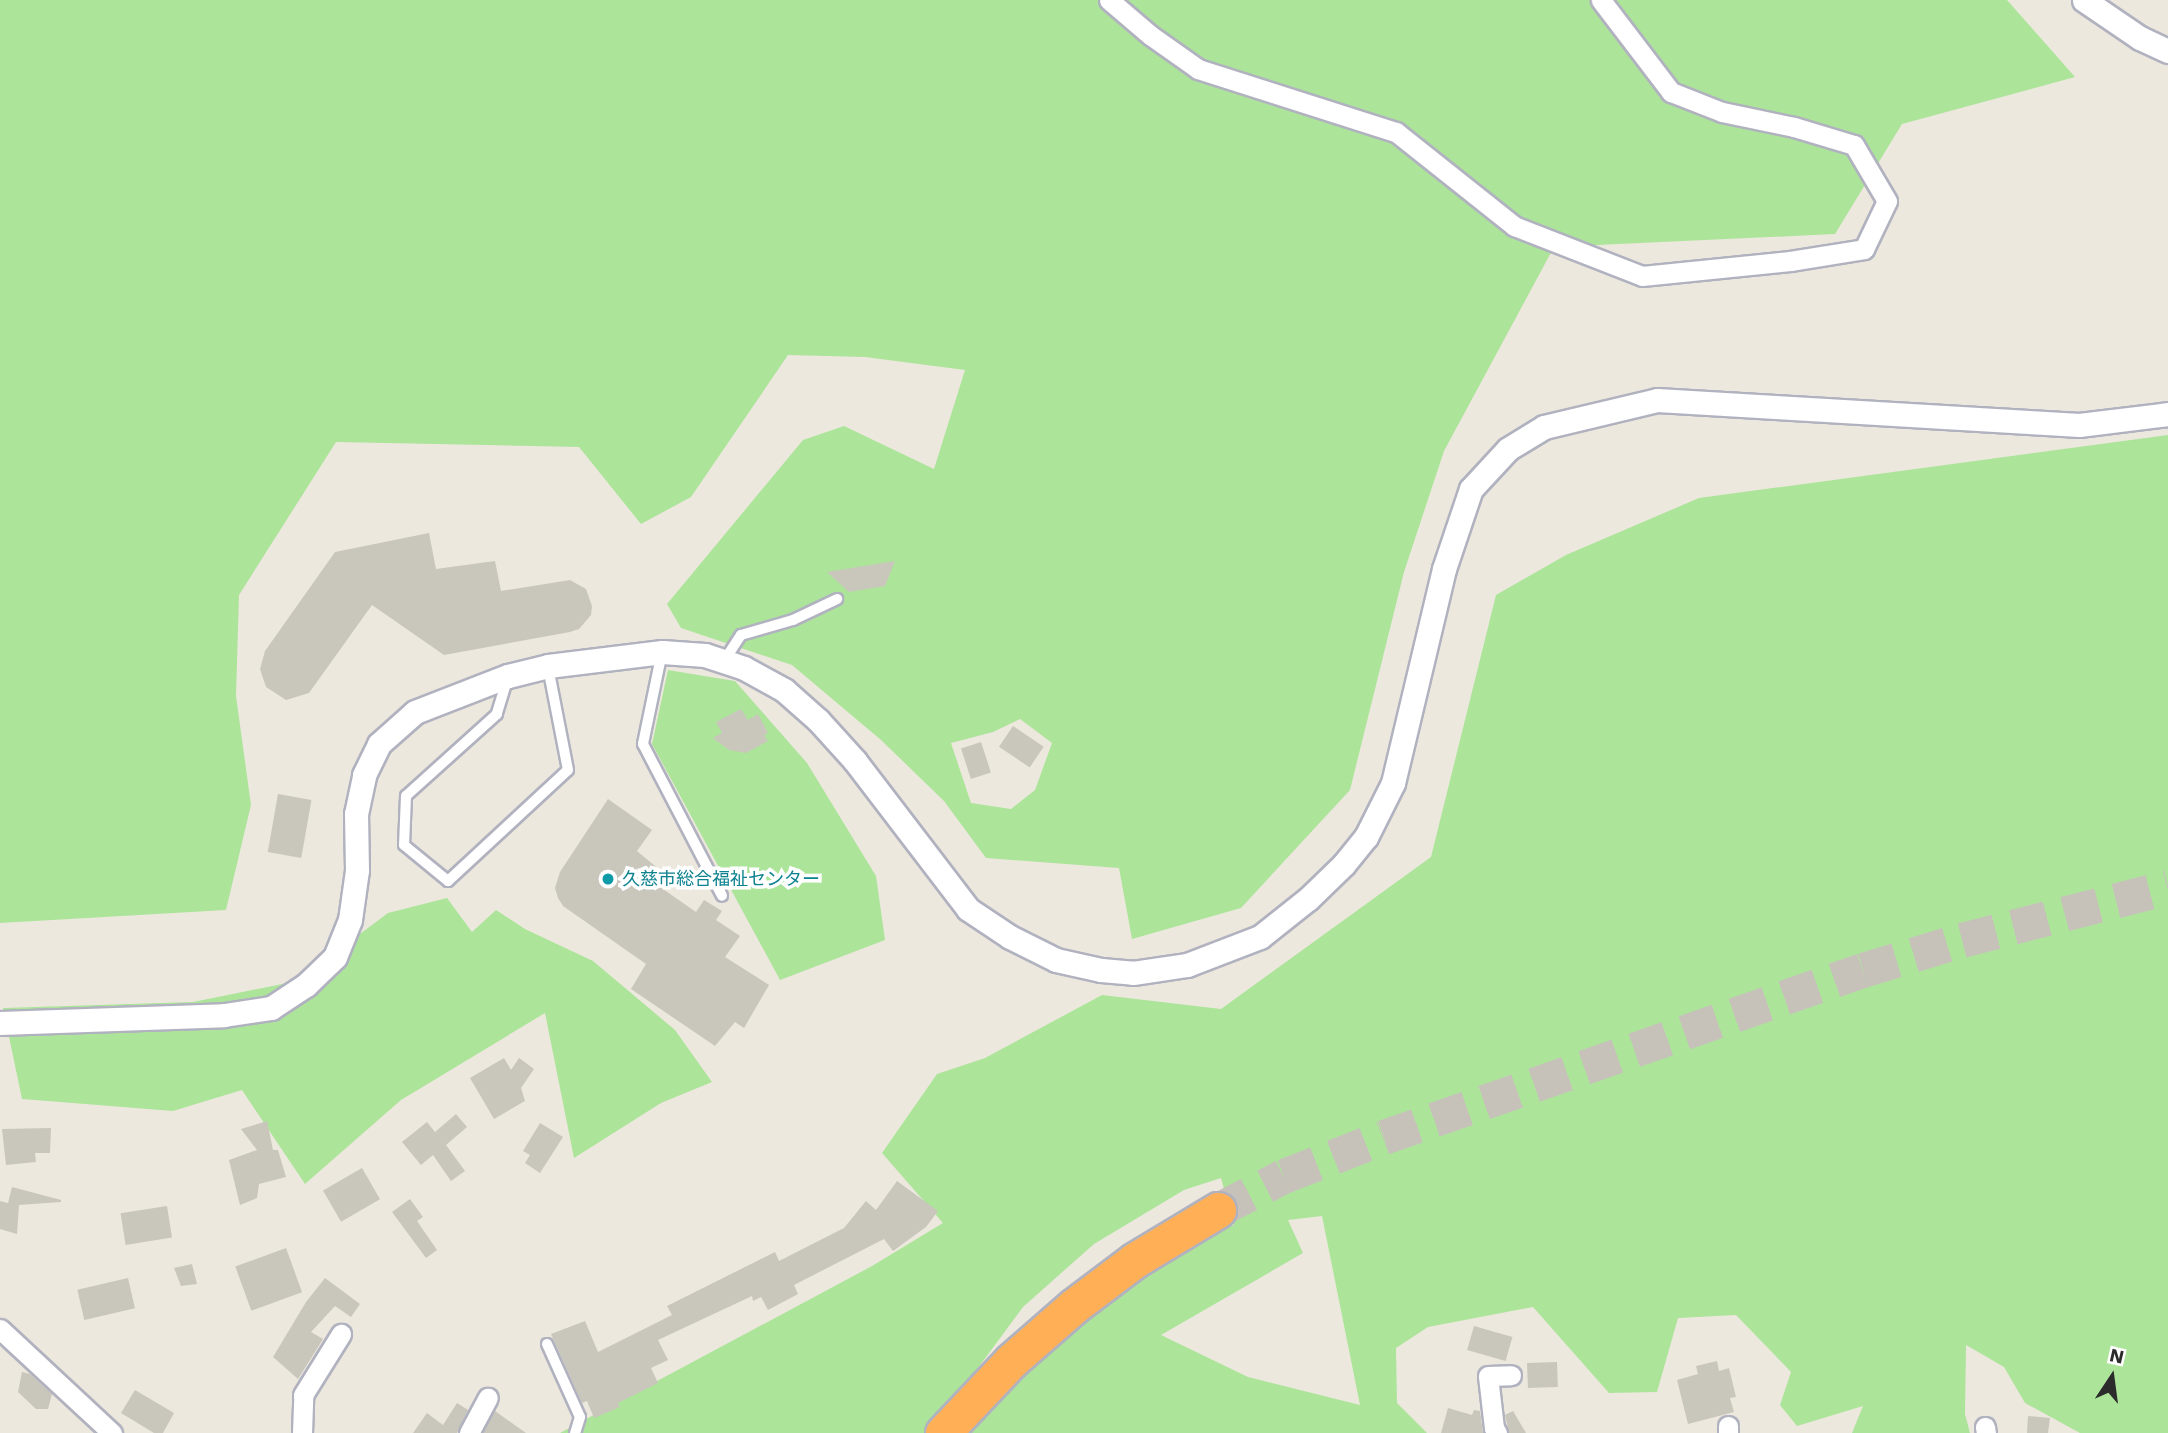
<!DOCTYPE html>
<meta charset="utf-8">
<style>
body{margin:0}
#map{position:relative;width:2168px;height:1433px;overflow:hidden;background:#ede8de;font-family:"Work Sans","Noto Sans JP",sans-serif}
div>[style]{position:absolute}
.green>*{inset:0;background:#ace49a}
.building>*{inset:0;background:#c9c6bc;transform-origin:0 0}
.motorway-tunnel>*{height:35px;margin-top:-17.5px;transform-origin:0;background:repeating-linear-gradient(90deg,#c6c2ba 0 35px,transparent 0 53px)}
.roads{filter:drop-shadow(2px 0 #b1b2bf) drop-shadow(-2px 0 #b1b2bf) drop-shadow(0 2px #b1b2bf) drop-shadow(0 -2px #b1b2bf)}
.service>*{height:10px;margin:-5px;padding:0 5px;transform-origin:5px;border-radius:5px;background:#fff}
.minor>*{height:19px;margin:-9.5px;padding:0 9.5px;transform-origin:9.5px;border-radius:9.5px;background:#fff}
.tertiary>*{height:23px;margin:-11.5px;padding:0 11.5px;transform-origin:11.5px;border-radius:11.5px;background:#fff}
.motorway>*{height:35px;margin:-17.5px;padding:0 17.5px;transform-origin:17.5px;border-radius:17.5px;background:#ffb057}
.dots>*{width:19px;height:19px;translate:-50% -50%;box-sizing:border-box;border:4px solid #fff;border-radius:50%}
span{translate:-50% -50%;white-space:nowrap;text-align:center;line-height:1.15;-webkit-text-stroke:7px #fff;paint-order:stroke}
.culture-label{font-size:18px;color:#0d838f}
.left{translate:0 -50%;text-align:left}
.north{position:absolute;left:2077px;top:1342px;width:70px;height:70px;-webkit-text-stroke:5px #fff;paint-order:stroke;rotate:13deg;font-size:19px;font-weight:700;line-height:28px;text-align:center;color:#2b2b2b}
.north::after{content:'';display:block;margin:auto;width:24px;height:32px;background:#2b2b2b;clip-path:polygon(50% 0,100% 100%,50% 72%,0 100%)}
</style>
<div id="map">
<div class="green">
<i style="clip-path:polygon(evenodd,0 0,2007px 0,2075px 77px,1902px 124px,1835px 234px,1554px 247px,1444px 451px,1404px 572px,1350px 790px,1241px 908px,1132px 939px,1119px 868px,986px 858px,944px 801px,881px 740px,792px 665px,681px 628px,667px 604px,803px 440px,844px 426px,934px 469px,965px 370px,865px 357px,788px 355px,691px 497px,641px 524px,579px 447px,336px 442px,239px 595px,236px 696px,251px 805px,226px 910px,0 923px,0 0,1020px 719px,1052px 743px,1035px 790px,1011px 809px,971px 803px,951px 743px,993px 732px,1020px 719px)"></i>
<i style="clip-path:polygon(evenodd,2168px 435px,2168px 1433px,2080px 1433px,2025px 1403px,2004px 1367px,1966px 1345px,1965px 1414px,1970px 1433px,1852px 1433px,1863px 1406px,1797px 1426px,1780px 1405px,1791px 1372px,1736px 1315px,1678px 1318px,1657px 1392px,1609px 1393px,1533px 1307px,1428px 1327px,1396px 1348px,1397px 1403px,1427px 1433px,967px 1433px,1000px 1390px,1118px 1293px,1217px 1231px,1234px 1225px,1221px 1178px,1184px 1190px,1094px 1244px,1023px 1307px,930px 1433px,560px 1433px,872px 1266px,943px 1223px,882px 1153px,937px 1074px,985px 1058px,1102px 995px,1221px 1009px,1431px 857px,1496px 595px,1566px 555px,1699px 498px,2168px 435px,1322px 1216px,1360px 1405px,1248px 1377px,1161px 1335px,1303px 1253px,1288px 1220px,1322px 1216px)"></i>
<i style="clip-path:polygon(668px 670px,735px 681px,807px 763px,876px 876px,885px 940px,780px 980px,652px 744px)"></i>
<i style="clip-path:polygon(447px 898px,472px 932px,496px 910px,525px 929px,593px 961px,675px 1030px,712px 1082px,661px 1103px,574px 1158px,545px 1013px,401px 1100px,305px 1184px,242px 1090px,173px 1111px,22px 1099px,3px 1008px,193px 1002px,297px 981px,388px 913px)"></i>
</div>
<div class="building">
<i style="clip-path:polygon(429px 533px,436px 569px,495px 561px,501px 591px,570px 580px,586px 589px,592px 606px,591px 615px,579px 629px,570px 632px,444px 655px,372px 605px,309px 693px,286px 700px,266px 687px,260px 669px,265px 651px,335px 552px)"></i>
<i style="clip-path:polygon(895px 561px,885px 586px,849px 592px,827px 572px)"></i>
<i style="clip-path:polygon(741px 709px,748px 720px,758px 714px,768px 733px,764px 735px,768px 741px,746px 753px,729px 750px,713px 738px,722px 733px,716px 722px)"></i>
<i style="left:1013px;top:726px;width:37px;height:25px;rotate:34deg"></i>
<i style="left:981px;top:742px;width:32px;height:21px;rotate:72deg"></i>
<i style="left:278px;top:794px;width:34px;height:59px;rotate:10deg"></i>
<i style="clip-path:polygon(608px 799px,652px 830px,637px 851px,661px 871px,660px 887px,696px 912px,704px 900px,722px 911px,716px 920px,740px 936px,725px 957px,769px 985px,744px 1028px,735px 1022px,715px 1046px,631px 989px,646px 964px,563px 906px,558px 898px,555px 888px,560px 872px)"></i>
<i style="clip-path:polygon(504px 1058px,511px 1070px,519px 1058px,534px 1069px,521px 1088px,525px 1101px,494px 1119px,470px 1078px)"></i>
<i style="clip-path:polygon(456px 1114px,467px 1127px,446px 1145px,465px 1171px,451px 1181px,433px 1155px,421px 1165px,402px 1142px,427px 1122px,435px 1132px)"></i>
<i style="clip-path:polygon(267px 1121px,273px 1150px,278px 1150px,286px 1177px,259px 1184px,257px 1198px,240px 1205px,229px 1160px,257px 1150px,241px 1129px)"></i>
<i style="clip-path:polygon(540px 1123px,563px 1137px,540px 1173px,525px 1163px,530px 1155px,523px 1151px)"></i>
<i style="clip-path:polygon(51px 1128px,50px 1153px,35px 1153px,36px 1162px,6px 1165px,2px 1129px)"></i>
<i style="left:362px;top:1168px;width:36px;height:45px;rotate:60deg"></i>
<i style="clip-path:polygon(897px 1181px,938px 1211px,926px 1227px,893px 1251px,884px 1239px,794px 1285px,798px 1294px,768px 1310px,761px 1297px,753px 1301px,752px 1296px,658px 1340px,668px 1360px,651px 1368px,658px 1383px,618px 1403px,620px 1407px,594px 1418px,587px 1401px,582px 1403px,551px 1334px,585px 1321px,598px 1352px,672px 1315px,667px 1306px,775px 1252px,779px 1261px,844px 1228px,866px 1201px,876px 1210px)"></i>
<i style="clip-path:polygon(12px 1187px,61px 1200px,61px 1202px,19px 1205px,17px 1234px,0 1229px,0 1201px,8px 1203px)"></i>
<i style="clip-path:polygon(410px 1199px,423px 1217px,417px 1221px,437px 1250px,426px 1258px,392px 1212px)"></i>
<i style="left:167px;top:1206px;width:32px;height:47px;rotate:81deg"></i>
<i style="left:286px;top:1248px;width:47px;height:54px;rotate:70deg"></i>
<i style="clip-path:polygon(192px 1264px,197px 1284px,181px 1286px,174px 1268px)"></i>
<i style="left:128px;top:1278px;width:31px;height:52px;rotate:77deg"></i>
<i style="clip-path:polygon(325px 1278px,360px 1304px,351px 1317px,335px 1306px,311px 1332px,323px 1339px,298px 1379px,273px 1357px,306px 1302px)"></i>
<i style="left:1474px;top:1326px;width:40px;height:25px;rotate:16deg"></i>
<i style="clip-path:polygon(1717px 1361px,1719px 1371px,1729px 1368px,1736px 1397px,1730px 1398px,1734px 1412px,1688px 1424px,1677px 1380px,1698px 1374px,1696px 1366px)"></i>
<i style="left:1557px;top:1362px;width:25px;height:30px;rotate:88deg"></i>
<i style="clip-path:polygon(22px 1372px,30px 1374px,52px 1394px,48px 1409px,36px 1409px,18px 1392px)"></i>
<i style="clip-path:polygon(135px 1390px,174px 1413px,163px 1433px,154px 1433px,121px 1413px)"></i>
<i style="clip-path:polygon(457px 1403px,468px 1410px,457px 1433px,413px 1433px,427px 1413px,443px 1425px)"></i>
<i style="clip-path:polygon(1448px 1408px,1472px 1415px,1474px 1410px,1480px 1411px,1483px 1433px,1441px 1433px)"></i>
<i style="clip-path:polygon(495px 1411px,526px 1433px,483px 1433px)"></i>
<i style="clip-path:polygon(1513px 1411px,1526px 1433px,1509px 1433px,1505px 1415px)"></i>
<i style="clip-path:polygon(2028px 1416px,2050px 1418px,2048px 1433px,2027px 1433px)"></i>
</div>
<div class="motorway-tunnel">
<i style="left:1218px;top:1210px;width:74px;rotate:-27.3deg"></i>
<i style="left:1284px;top:1176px;width:107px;rotate:-21.3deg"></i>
<i style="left:1384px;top:1137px;width:507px;rotate:-19.22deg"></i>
<i style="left:1863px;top:970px;width:103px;rotate:-16.9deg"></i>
<i style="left:1962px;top:940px;width:213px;rotate:-14.4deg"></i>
</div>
<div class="roads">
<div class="service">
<i style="left:662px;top:652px;width:94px;rotate:101.7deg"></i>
<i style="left:643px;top:744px;width:171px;rotate:62.5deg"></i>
<i style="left:724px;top:661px;width:31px;rotate:-57deg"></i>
<i style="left:741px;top:635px;width:54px;rotate:-16.1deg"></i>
<i style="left:793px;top:620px;width:49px;rotate:-25.5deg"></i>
<i style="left:508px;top:677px;width:39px;rotate:107deg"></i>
<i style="left:497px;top:714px;width:122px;rotate:138deg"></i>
<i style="left:406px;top:796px;width:49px;rotate:92.3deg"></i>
<i style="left:404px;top:845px;width:57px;rotate:39.3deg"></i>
<i style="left:448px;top:881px;width:163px;rotate:-42.8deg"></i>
<i style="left:568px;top:770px;width:105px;rotate:-101deg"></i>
<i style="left:547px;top:1344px;width:80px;rotate:65.7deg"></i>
<i style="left:580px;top:1417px;width:17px;rotate:107deg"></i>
</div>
<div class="minor">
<i style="left:1109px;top:0;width:54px;rotate:40.5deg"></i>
<i style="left:1150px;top:35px;width:59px;rotate:35.3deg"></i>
<i style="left:1198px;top:69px;width:208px;rotate:17.7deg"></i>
<i style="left:1396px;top:132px;width:151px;rotate:38.5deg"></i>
<i style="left:1514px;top:226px;width:137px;rotate:21.3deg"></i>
<i style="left:1642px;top:276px;width:149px;rotate:-5.8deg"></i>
<i style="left:1790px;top:261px;width:75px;rotate:-9.2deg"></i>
<i style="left:1864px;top:249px;width:53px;rotate:-64.4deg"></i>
<i style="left:1887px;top:201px;width:65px;rotate:-120.5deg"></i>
<i style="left:1854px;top:145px;width:63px;rotate:-163.3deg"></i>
<i style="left:1794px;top:127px;width:74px;rotate:-168.2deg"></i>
<i style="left:1722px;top:112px;width:55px;rotate:-158.6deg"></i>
<i style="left:1671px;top:92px;width:116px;rotate:-127.3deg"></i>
<i style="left:0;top:1329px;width:153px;rotate:42.9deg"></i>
<i style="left:1728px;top:1426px;width:7px;rotate:90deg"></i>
<i style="left:1985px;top:1427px;width:6px;rotate:81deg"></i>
<i style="left:302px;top:1433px;width:38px;rotate:-88deg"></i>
<i style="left:303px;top:1395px;width:72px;rotate:-58.1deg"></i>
<i style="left:469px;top:1433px;width:40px;rotate:-62deg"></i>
<i style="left:1497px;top:1433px;width:6px;rotate:-121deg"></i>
<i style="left:1494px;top:1428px;width:52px;rotate:-96.6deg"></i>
<i style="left:1488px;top:1376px;width:23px;rotate:-2deg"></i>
</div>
<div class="tertiary">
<i style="left:2084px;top:0;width:68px;rotate:34.2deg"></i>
<i style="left:2140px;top:38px;width:31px;rotate:25deg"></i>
<i style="left:0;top:1023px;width:224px;rotate:-2deg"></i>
<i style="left:224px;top:1015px;width:48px;rotate:-8.5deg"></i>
<i style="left:271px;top:1008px;width:42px;rotate:-33.3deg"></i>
<i style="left:306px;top:985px;width:40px;rotate:-44deg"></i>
<i style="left:335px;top:957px;width:40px;rotate:-68deg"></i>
<i style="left:350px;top:920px;width:50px;rotate:-82deg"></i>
<i style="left:357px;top:870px;width:56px;rotate:-91deg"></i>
<i style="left:356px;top:814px;width:40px;rotate:-78deg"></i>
<i style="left:364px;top:775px;width:34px;rotate:-64deg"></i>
<i style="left:379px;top:744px;width:48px;rotate:-41.6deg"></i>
<i style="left:415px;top:712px;width:100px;rotate:-21.2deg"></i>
<i style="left:508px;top:676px;width:41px;rotate:-14deg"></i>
<i style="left:548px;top:666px;width:115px;rotate:-7deg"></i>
<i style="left:662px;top:652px;width:43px;rotate:4deg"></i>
<i style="left:705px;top:655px;width:41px;rotate:18.4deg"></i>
<i style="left:744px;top:668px;width:46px;rotate:28.8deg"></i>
<i style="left:784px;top:690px;width:45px;rotate:41.4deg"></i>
<i style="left:818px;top:720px;width:55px;rotate:47.9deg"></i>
<i style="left:855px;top:761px;width:186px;rotate:52.6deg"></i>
<i style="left:968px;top:909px;width:50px;rotate:33.7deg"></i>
<i style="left:1010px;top:937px;width:51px;rotate:26.6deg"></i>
<i style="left:1056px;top:960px;width:46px;rotate:12.5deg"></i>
<i style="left:1101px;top:970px;width:32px;rotate:5deg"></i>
<i style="left:1133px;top:973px;width:55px;rotate:-8.4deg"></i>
<i style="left:1187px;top:965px;width:78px;rotate:-21deg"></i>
<i style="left:1260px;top:937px;width:61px;rotate:-38.4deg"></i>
<i style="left:1308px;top:899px;width:50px;rotate:-44.2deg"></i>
<i style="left:1344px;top:864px;width:35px;rotate:-51deg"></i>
<i style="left:1366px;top:837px;width:60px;rotate:-63.4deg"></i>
<i style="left:1393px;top:783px;width:220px;rotate:-76.6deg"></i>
<i style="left:1444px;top:569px;width:84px;rotate:-71.4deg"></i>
<i style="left:1471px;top:489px;width:54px;rotate:-47.2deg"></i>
<i style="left:1508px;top:449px;width:42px;rotate:-31.4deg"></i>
<i style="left:1544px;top:427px;width:116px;rotate:-13.4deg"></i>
<i style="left:1657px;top:400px;width:423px;rotate:3.4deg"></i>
<i style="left:2079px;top:425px;width:90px;rotate:-7deg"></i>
</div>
<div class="motorway">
<i style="left:943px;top:1433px;width:99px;rotate:-46.6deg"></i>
<i style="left:1011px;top:1361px;width:84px;rotate:-41.1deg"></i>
<i style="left:1074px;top:1306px;width:76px;rotate:-37deg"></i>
<i style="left:1135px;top:1260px;width:97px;rotate:-31.1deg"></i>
</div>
</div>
<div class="dots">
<i style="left:608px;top:879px;background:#0f9aa8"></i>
</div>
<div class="culture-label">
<span class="left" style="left:622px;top:879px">久慈市総合福祉センター</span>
</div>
<div class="north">N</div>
</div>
